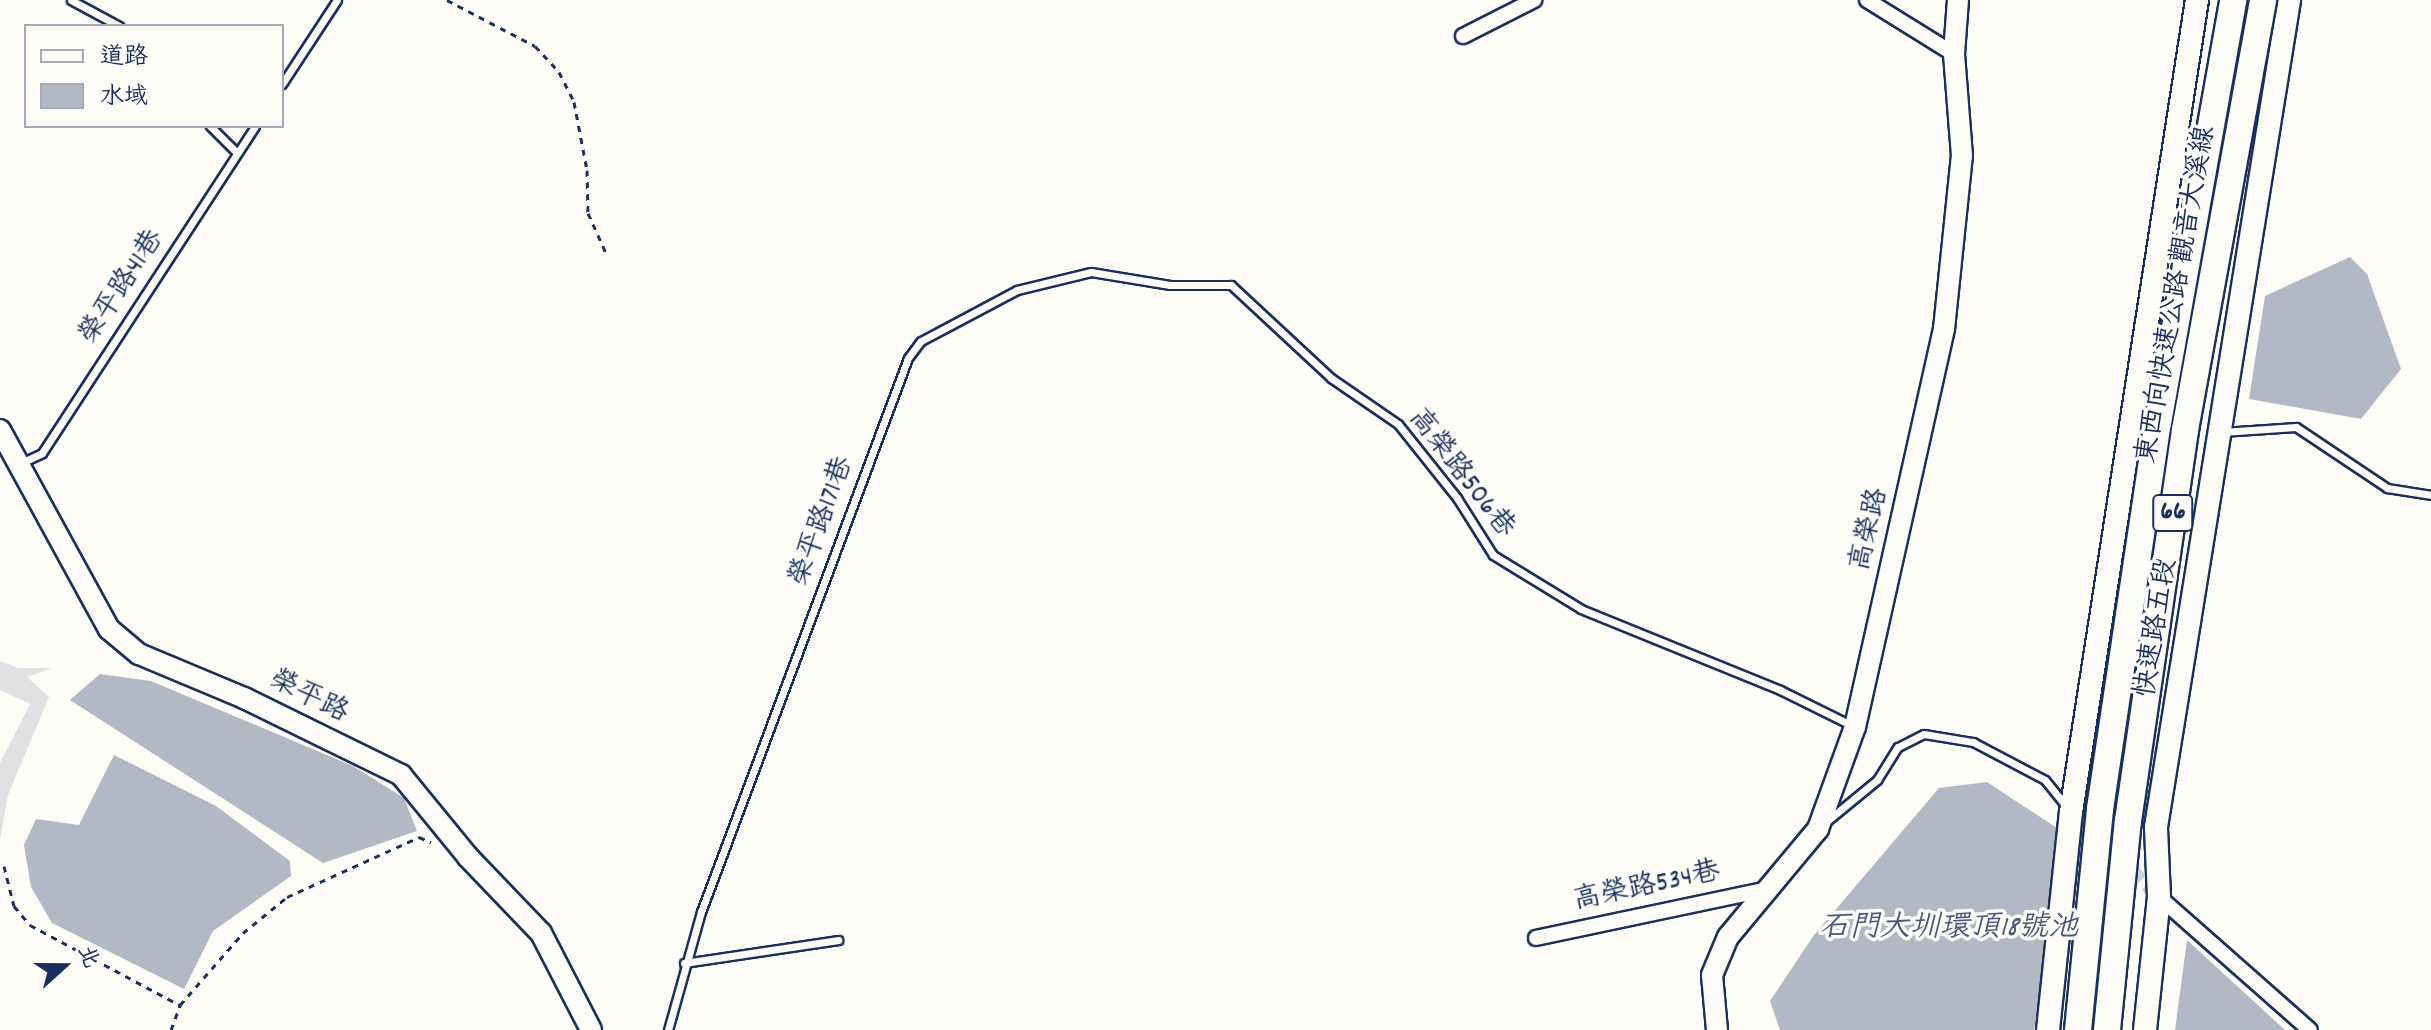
<!DOCTYPE html>
<meta charset="utf-8">
<style>
body{margin:0}
#map{position:relative;width:2431px;height:1030px;overflow:hidden;background:#fdfcf7;font-family:Dekko,"LXGW WenKai TC",sans-serif}
div>[style]{position:absolute}
.green>*{inset:0;background:#e0e1e3}
.water>*{inset:0;background:#b3b8c5}
.street-tunnel>*{height:14px;margin-top:-7px;transform-origin:0;background:repeating-linear-gradient(90deg,#d0d3d8 0 14px,transparent 0 21px)}
.path>*{height:3px;margin-top:-1.5px;transform-origin:0;background:repeating-linear-gradient(90deg,#1b2f5e 0 6px,transparent 0 12px)}
.roads{filter:drop-shadow(2px 0 #1b2f5e) drop-shadow(-2px 0 #1b2f5e) drop-shadow(0 2px #1b2f5e) drop-shadow(0 -2px #1b2f5e)}
.lane>*{height:7px;margin:-3.5px;padding:0 3.5px;transform-origin:3.5px;border-radius:3.5px;background:#fdfcf7}
.street>*{height:14px;margin:-7px;padding:0 7px;transform-origin:7px;border-radius:7px;background:#fdfcf7}
.secondary>*{height:20px;margin:-10px;padding:0 10px;transform-origin:10px;border-radius:10px;background:#fdfcf7}
.primary>*{height:22px;margin:-11px;padding:0 11px;transform-origin:11px;border-radius:11px;background:#fdfcf7}
.bridges{filter:drop-shadow(2px 0 #1b2f5e) drop-shadow(-2px 0 #1b2f5e) drop-shadow(0 2px #1b2f5e) drop-shadow(0 -2px #1b2f5e)}
.highway-bridge>*{height:26px;margin:-13px;padding:0 13px;transform-origin:13px;border-radius:13px;background:#fdfcf7}
span{translate:-50% -50%;white-space:nowrap;text-align:center;line-height:1.15;-webkit-text-stroke:7px #fdfcf7;paint-order:stroke}
.shield-label span{padding:2px 6px;background:#fdfcf7;border:2px solid;border-radius:6px;-webkit-text-stroke-width:0}
.shield-label{font-size:26px;color:#1b2f5e;font-weight:700}
.street-label{font-size:28px;color:#1b2f5e}
.water-label{font-size:30px;color:#49587d;font-style:italic}
.legend{position:absolute;left:24px;top:24px;width:260px;height:104px;box-sizing:border-box;background:#fdfcf7;border:2px solid #a3aaba;margin:0;padding:10px 14px;list-style:none;font-size:24px;color:#1b2f5e}
.legend li{display:flex;align-items:center;gap:16px;height:40px}
.legend b{width:40px;border:2px solid #a3aaba}
.north{position:absolute;left:24px;top:926px;width:80px;height:80px;-webkit-text-stroke:6px #fdfcf7;paint-order:stroke;rotate:69deg;font-size:22px;font-weight:700;line-height:32px;text-align:center;color:#1b2f5e}
.north::after{content:'';display:block;margin:auto;width:28px;height:36px;background:#1b2f5e;clip-path:polygon(50% 0,100% 100%,50% 72%,0 100%)}
</style>
<div id="map">
<div class="green">
<i style="clip-path:polygon(0 661px,18px 668px,52px 668px,27px 677px,49px 697px,8px 795px,0 839px,0 763px,30px 704px,0 690px)"></i>
</div>
<div class="water">
<i style="clip-path:polygon(2350px 257px,2367px 274px,2401px 369px,2361px 419px,2249px 399px,2265px 296px)"></i>
<i style="clip-path:polygon(100px 674px,151px 681px,353px 766px,404px 798px,417px 831px,323px 863px,70px 700px)"></i>
<i style="clip-path:polygon(114px 755px,216px 806px,290px 861px,291px 876px,213px 931px,184px 989px,52px 923px,31px 887px,24px 845px,36px 819px,79px 825px)"></i>
<i style="clip-path:polygon(1987px 782px,2063px 832px,2034px 1030px,1780px 1030px,1770px 1001px,1814px 935px,1939px 788px)"></i>
<i style="clip-path:polygon(2187px 940px,2285px 1030px,2175px 1030px)"></i>
</div>
<div class="street-tunnel">
<i style="left:2071px;top:812px;width:122px;rotate:44deg"></i>
</div>
<div class="path">
<i style="left:447px;top:0;width:99px;rotate:27.6deg"></i>
<i style="left:535px;top:46px;width:35px;rotate:47deg"></i>
<i style="left:559px;top:72px;width:34px;rotate:63deg"></i>
<i style="left:574px;top:102px;width:69px;rotate:79.2deg"></i>
<i style="left:587px;top:170px;width:43px;rotate:88.7deg"></i>
<i style="left:588px;top:213px;width:44px;rotate:65.8deg"></i>
<i style="left:4px;top:866px;width:41px;rotate:76deg"></i>
<i style="left:14px;top:906px;width:25px;rotate:50deg"></i>
<i style="left:30px;top:925px;width:170px;rotate:28.1deg"></i>
<i style="left:180px;top:1005px;width:96px;rotate:-48.8deg"></i>
<i style="left:243px;top:933px;width:57px;rotate:-39.3deg"></i>
<i style="left:287px;top:897px;width:145px;rotate:-24.4deg"></i>
<i style="left:419px;top:837px;width:13px;rotate:23deg"></i>
<i style="left:171px;top:1030px;width:27px;rotate:-70deg"></i>
</div>
<div class="roads">
<div class="lane">
<i style="left:71px;top:0;width:55px;rotate:28.4deg"></i>
<i style="left:282px;top:84px;width:100px;rotate:-56.8deg"></i>
<i style="left:210px;top:126px;width:38px;rotate:45deg"></i>
<i style="left:2222px;top:432px;width:74px;rotate:-3.9deg"></i>
<i style="left:2296px;top:427px;width:110px;rotate:33.8deg"></i>
<i style="left:2387px;top:488px;width:45px;rotate:9deg"></i>
<i style="left:21px;top:463px;width:23px;rotate:-25deg"></i>
<i style="left:42px;top:453px;width:390px;rotate:-56.9deg"></i>
<i style="left:1827px;top:821px;width:65px;rotate:-39.4deg"></i>
<i style="left:1877px;top:780px;width:39px;rotate:-58deg"></i>
<i style="left:1898px;top:747px;width:29px;rotate:-27deg"></i>
<i style="left:1924px;top:734px;width:50px;rotate:9.3deg"></i>
<i style="left:1973px;top:742px;width:81px;rotate:27.8deg"></i>
<i style="left:2045px;top:780px;width:35px;rotate:51deg"></i>
<i style="left:684px;top:963px;width:156px;rotate:-8.5deg"></i>
<i style="left:668px;top:1030px;width:123px;rotate:-74.4deg"></i>
<i style="left:701px;top:912px;width:591px;rotate:-69.51deg"></i>
<i style="left:908px;top:358px;width:21px;rotate:-53deg"></i>
<i style="left:921px;top:341px;width:109px;rotate:-28deg"></i>
<i style="left:1017px;top:290px;width:76px;rotate:-13.7deg"></i>
<i style="left:1091px;top:272px;width:80px;rotate:9.3deg"></i>
<i style="left:1170px;top:285px;width:61px"></i>
<i style="left:1231px;top:285px;width:137px;rotate:42.9deg"></i>
<i style="left:1331px;top:378px;width:81px;rotate:34.5deg"></i>
<i style="left:1398px;top:424px;width:95px;rotate:51.4deg"></i>
<i style="left:1457px;top:498px;width:67px;rotate:57.7deg"></i>
<i style="left:1493px;top:555px;width:103px;rotate:31.5deg"></i>
<i style="left:1581px;top:609px;width:215px;rotate:22.1deg"></i>
<i style="left:1780px;top:690px;width:81px;rotate:26.3deg"></i>
</div>
<div class="street">
<i style="left:1867px;top:0;width:102px;rotate:31.8deg"></i>
<i style="left:1463px;top:36px;width:80px;rotate:-26.9deg"></i>
<i style="left:2159px;top:897px;width:201px;rotate:41.4deg"></i>
<i style="left:1536px;top:938px;width:237px;rotate:-11.9deg"></i>
</div>
<div class="secondary">
<i style="left:0;top:430px;width:227px;rotate:61.3deg"></i>
<i style="left:109px;top:629px;width:39px;rotate:40deg"></i>
<i style="left:139px;top:654px;width:114px;rotate:22.7deg"></i>
<i style="left:244px;top:698px;width:175px;rotate:26.1deg"></i>
<i style="left:401px;top:775px;width:106px;rotate:50.7deg"></i>
<i style="left:468px;top:857px;width:105px;rotate:46.2deg"></i>
<i style="left:541px;top:933px;width:109px;rotate:62.7deg"></i>
<i style="left:1717px;top:1030px;width:55px;rotate:-95.2deg"></i>
<i style="left:1712px;top:975px;width:41px;rotate:-67.2deg"></i>
<i style="left:1728px;top:937px;width:141px;rotate:-50.2deg"></i>
<i style="left:1818px;top:829px;width:109px;rotate:-70.1deg"></i>
<i style="left:1855px;top:727px;width:408px;rotate:-77.4deg"></i>
<i style="left:1944px;top:329px;width:174px;rotate:-84.1deg"></i>
<i style="left:1962px;top:156px;width:102px;rotate:-94.5deg"></i>
<i style="left:1954px;top:54px;width:54px;rotate:-85.8deg"></i>
</div>
<div class="primary">
<i style="left:2048px;top:1030px;width:219px;rotate:-84deg"></i>
<i style="left:2071px;top:812px;width:822px;rotate:-81.18deg"></i>
<i style="left:2145px;top:1030px;width:134px;rotate:-84deg"></i>
<i style="left:2159px;top:897px;width:70px;rotate:-92.5deg"></i>
<i style="left:2156px;top:827px;width:838px;rotate:-80.86deg"></i>
</div>
</div>
<div class="bridges">
<div class="highway-bridge">
<i style="left:2078px;top:1030px;width:222px;rotate:-84.3deg"></i>
<i style="left:2100px;top:809px;width:390px;rotate:-81.5deg"></i>
<i style="left:2158px;top:423px;width:430px;rotate:-79.9deg"></i>
<i style="left:2107px;top:1030px;width:210px;rotate:-84.3deg"></i>
<i style="left:2128px;top:821px;width:395px;rotate:-81.7deg"></i>
<i style="left:2185px;top:430px;width:437px;rotate:-79.7deg"></i>
</div>
</div>
<div class="shield-label">
<span style="left:2173px;top:513px">66</span>
</div>
<div class="street-label">
<span style="left:123px;top:288px;rotate:-57deg">榮平路41巷</span>
<span style="left:2178px;top:295px;rotate:-80deg">東西向快速公路 觀音大溪線</span>
<span style="left:1460px;top:474px;rotate:52deg">高榮路506巷</span>
<span style="left:823px;top:522px;rotate:-70deg">榮平路171巷</span>
<span style="left:1871px;top:530px;rotate:-77deg">高榮路</span>
<span style="left:2158px;top:628px;rotate:-81deg">快速路五段</span>
<span style="left:308px;top:698px;rotate:26deg">榮平路</span>
<span style="left:1647px;top:888px;rotate:-12deg">高榮路534巷</span>
</div>
<div class="water-label">
<span style="left:1949px;top:930px">石門大圳環頂18號池</span>
</div>
<ul class="legend">
<li><b style="height:10px;background:#fdfcf7"></b>道路</li>
<li><b style="height:22px;background:#b3b8c5"></b>水域</li>
</ul>
<div class="north">北</div>
</div>
